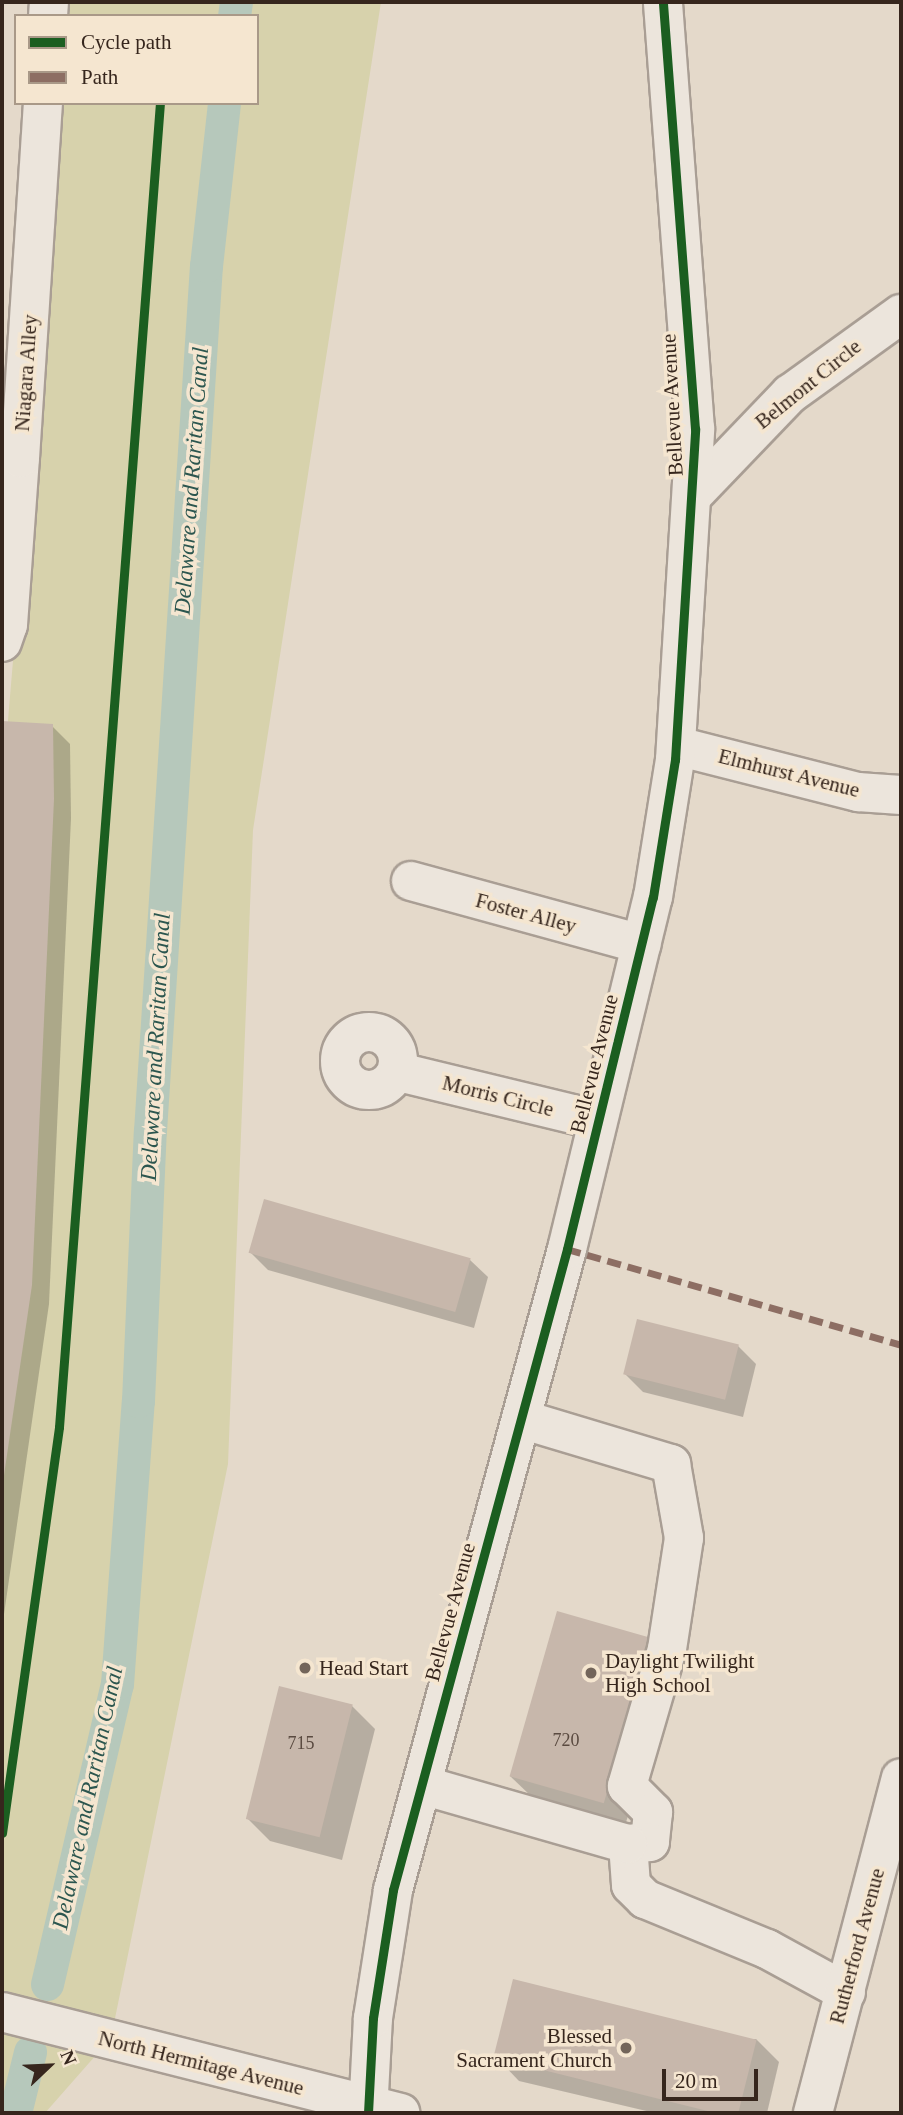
<!DOCTYPE html>
<style>
body{margin:0}
#map{position:relative;width:903px;height:2115px;overflow:hidden;background:#e4d9ca;font-family:"Times New Roman",serif}
div>[style]{position:absolute}
.green>*{inset:0;background:#d7d2ac}
.shadow>*{inset:0;background:#0003}
.canal>*{height:33px;margin:-16.5px;padding:0 16.5px;transform-origin:16.5px;border-radius:16.5px;background:#b6c8bb}
.building>*{inset:0;background:#c7b7ab;transform-origin:0 0}
.roads{filter:drop-shadow(2px 0 #a99e94) drop-shadow(-2px 0 #a99e94) drop-shadow(0 2px #a99e94) drop-shadow(0 -2px #a99e94)}
.minor>*{height:38px;margin:-19px;padding:0 19px;transform-origin:19px;border-radius:19px;background:#ece5dc}
.minor>.ring{margin:-19px;padding:0;box-sizing:content-box;background:none;border:38px solid #ece5dc;border-radius:50%}
.quiet>*{height:7px;margin-top:-3.5px;transform-origin:0;background:repeating-linear-gradient(90deg,#8d6e63 0 14px,transparent 0 21px)}
.cycleway>*{height:9px;margin:-4.5px;padding:0 4.5px;transform-origin:4.5px;border-radius:4.5px;background:#1b5e20}
.dots>*{width:19px;height:19px;translate:-50% -50%;box-sizing:border-box;border:4px solid #f5e6d0;border-radius:50%}
span{translate:-50% -50%;white-space:nowrap;text-align:center;line-height:1.15;-webkit-text-stroke:7px #f5e6d0;paint-order:stroke}
.number-label{font-size:18px;color:#5a4a40}
.number-label span{-webkit-text-stroke-width:0}
.street-label{font-size:21px;color:#36261d}
.poi-label{font-size:21px;color:#36261d}
.left{translate:0 -50%;text-align:left}
.right{translate:-100% -50%;text-align:right}
.water-label{font-size:23px;color:#2c564f;font-style:italic}
.frame{position:absolute;inset:0;border:4px solid #36261d;pointer-events:none}
.legend{position:absolute;left:14px;top:14px;width:245px;height:91px;box-sizing:border-box;background:#f5e6d0;border:2px solid #a99988;margin:0;padding:9px 12px;list-style:none;font-size:21px;color:#36261d}
.legend li{display:flex;align-items:center;gap:14px;height:35px}
.legend b{width:35px;border:2px solid #a99988}
.north{position:absolute;left:14px;top:2031px;width:70px;height:70px;-webkit-text-stroke:5px #f5e6d0;paint-order:stroke;rotate:67deg;font-size:19px;font-weight:700;line-height:28px;text-align:center;color:#36261d}
.north::after{content:'';display:block;margin:auto;width:24px;height:32px;background:#36261d;clip-path:polygon(50% 0,100% 100%,50% 72%,0 100%)}
.scale{position:absolute;left:662px;top:2069px;width:96px;height:32px;box-sizing:border-box;border:4px solid #36261d;border-top:0;padding-left:9px;font-size:21px;line-height:24px;white-space:nowrap;color:#36261d;-webkit-text-stroke:5px #f5e6d0;paint-order:stroke}
</style>
<div id="map">
<div class="green">
<i style="clip-path:polygon(68px 2px,381px 2px,253px 830px,228px 1464px,111px 2038px,45px 2113px,2px 2113px,2px 1390px,11px 1328px,6px 744px,60px 103px,257px 103px,257px 16px,67px 16px)"></i>
</div>
<div class="shadow">
<i style="clip-path:polygon(2px 723px,52px 726px,70px 744px,71px 818px,49px 1304px,2px 1628px)"></i>
<i style="clip-path:polygon(250px 1252px,470px 1260px,488px 1277px,474px 1328px,268px 1270px)"></i>
<i style="clip-path:polygon(738px 1346px,756px 1364px,743px 1417px,643px 1392px,625px 1374px)"></i>
<i style="clip-path:polygon(672px 1662px,625px 1826px,533px 1798px,510px 1776px)"></i>
<i style="clip-path:polygon(352px 1706px,375px 1729px,342px 1860px,270px 1841px,247px 1818px)"></i>
<i style="clip-path:polygon(756px 2039px,779px 2062px,767px 2113px,655px 2113px,519px 2081px,497px 2058px)"></i>
</div>
<div class="canal">
<i style="left:234px;top:16px;width:14px;rotate:-82deg"></i>
<i style="left:47px;top:1984px;width:308px;rotate:-76.9deg"></i>
<i style="left:117px;top:1684px;width:284px;rotate:-85.8deg"></i>
<i style="left:138px;top:1401px;width:270px;rotate:-87.5deg"></i>
<i style="left:150px;top:1131px;width:867px;rotate:-86.3deg"></i>
<i style="left:206px;top:266px;width:164px;rotate:-83.7deg"></i>
<i style="left:15px;top:2113px;width:63px;rotate:-76.2deg"></i>
</div>
<div class="building">
<i style="clip-path:polygon(2px 721px,53px 724px,54px 799px,32px 1285px,3px 1482px)"></i>
<i style="left:264px;top:1199px;width:215px;height:56px;rotate:16deg"></i>
<i style="left:637px;top:1319px;width:105px;height:57px;rotate:14deg"></i>
<i style="left:557px;top:1611px;width:98px;height:172px;rotate:16deg"></i>
<i style="left:279px;top:1686px;width:76px;height:137px;rotate:14deg"></i>
<i style="left:513px;top:1979px;width:251px;height:81px;rotate:14deg"></i>
</div>
<div class="roads">
<div class="minor">
<i style="left:48px;top:16px;width:14px;rotate:-86deg"></i>
<i style="left:694px;top:494px;width:139px;rotate:-46.2deg"></i>
<i style="left:790px;top:394px;width:137px;rotate:-35.8deg"></i>
<i style="left:2px;top:642px;width:18px;rotate:-71deg"></i>
<i style="left:8px;top:625px;width:167px;rotate:-85.9deg"></i>
<i style="left:20px;top:458px;width:356px;rotate:-86.3deg"></i>
<i style="left:677px;top:746px;width:187px;rotate:14.3deg"></i>
<i style="left:858px;top:792px;width:43px;rotate:4deg"></i>
<i style="left:411px;top:881px;width:239px;rotate:15.3deg"></i>
<i class="ring" style="left:340px;top:1032px;width:20px;height:20px"></i>
<i style="left:399px;top:1072px;width:204px;rotate:13.6deg"></i>
<i style="left:521px;top:1419px;width:157px;rotate:16.7deg"></i>
<i style="left:671px;top:1464px;width:75px;rotate:80deg"></i>
<i style="left:684px;top:1538px;width:112px;rotate:98.7deg"></i>
<i style="left:667px;top:1649px;width:143px;rotate:106.3deg"></i>
<i style="left:627px;top:1786px;width:37px;rotate:45deg"></i>
<i style="left:653px;top:1812px;width:30px;rotate:96deg"></i>
<i style="left:650px;top:1842px;width:22px;rotate:175deg"></i>
<i style="left:628px;top:1844px;width:41px;rotate:85.8deg"></i>
<i style="left:631px;top:1885px;width:20px;rotate:45deg"></i>
<i style="left:645px;top:1899px;width:132px;rotate:22.3deg"></i>
<i style="left:767px;top:1949px;width:90px;rotate:28.6deg"></i>
<i style="left:422px;top:1785px;width:214px;rotate:16deg"></i>
<i style="left:2px;top:2012px;width:411px;rotate:14.2deg"></i>
<i style="left:368px;top:2113px;width:95px;rotate:-87deg"></i>
<i style="left:373px;top:2018px;width:130px;rotate:-81.1deg"></i>
<i style="left:393px;top:1890px;width:664px;rotate:-74.81deg"></i>
<i style="left:567px;top:1249px;width:362px;rotate:-76.3deg"></i>
<i style="left:653px;top:897px;width:139px;rotate:-80.9deg"></i>
<i style="left:675px;top:760px;width:332px;rotate:-86.5deg"></i>
<i style="left:695px;top:429px;width:428px;rotate:-94.3deg"></i>
<i style="left:813px;top:2113px;width:346px;rotate:-75.3deg"></i>
</div>
</div>
<div class="quiet">
<i style="left:567px;top:1249px;width:348px;rotate:16deg"></i>
</div>
<div class="cycleway">
<i style="left:2px;top:1833px;width:410px;rotate:-82deg"></i>
<i style="left:59px;top:1427px;width:1328px;rotate:-85.64deg"></i>
<i style="left:368px;top:2113px;width:95px;rotate:-87deg"></i>
<i style="left:373px;top:2018px;width:130px;rotate:-81.1deg"></i>
<i style="left:393px;top:1890px;width:664px;rotate:-74.81deg"></i>
<i style="left:567px;top:1249px;width:362px;rotate:-76.3deg"></i>
<i style="left:653px;top:897px;width:139px;rotate:-80.9deg"></i>
<i style="left:675px;top:760px;width:332px;rotate:-86.5deg"></i>
<i style="left:695px;top:429px;width:428px;rotate:-94.3deg"></i>
</div>
<div class="dots">
<i style="left:305px;top:1668px;background:#73655a"></i>
<i style="left:591px;top:1673px;background:#73655a"></i>
<i style="left:626px;top:2048px;background:#73655a"></i>
</div>
<div class="number-label">
<span style="left:566px;top:1740px">720</span>
<span style="left:301px;top:1743px">715</span>
</div>
<div class="street-label">
<span style="left:26px;top:373px;rotate:-86deg">Niagara Alley</span>
<span style="left:808px;top:384px;rotate:-39deg">Belmont Circle</span>
<span style="left:672px;top:405px;rotate:-93deg">Bellevue Avenue</span>
<span style="left:789px;top:773px;rotate:14deg">Elmhurst Avenue</span>
<span style="left:526px;top:913px;rotate:15deg">Foster Alley</span>
<span style="left:594px;top:1064px;rotate:-76deg">Bellevue Avenue</span>
<span style="left:498px;top:1096px;rotate:14deg">Morris Circle</span>
<span style="left:450px;top:1612px;rotate:-75deg">Bellevue Avenue</span>
<span style="left:857px;top:1946px;rotate:-75deg">Rutherford Avenue</span>
<span style="left:201px;top:2063px;rotate:14deg">North Hermitage Avenue</span>
</div>
<div class="poi-label">
<span class="left" style="left:605px;top:1673px">Daylight Twilight<br>High School</span>
<span class="left" style="left:319px;top:1668px">Head Start</span>
<span class="right" style="left:612px;top:2048px">Blessed<br>Sacrament Church</span>
</div>
<div class="water-label">
<span style="left:192px;top:481px;rotate:-86deg">Delaware and Raritan Canal</span>
<span style="left:156px;top:1047px;rotate:-87deg">Delaware and Raritan Canal</span>
<span style="left:88px;top:1798px;rotate:-78deg">Delaware and Raritan Canal</span>
</div>
<div class="frame"></div>
<ul class="legend">
<li><b style="height:9px;background:#1b5e20"></b>Cycle path</li>
<li><b style="height:9px;background:#8d6e63"></b>Path</li>
</ul>
<div class="north">N</div>
<div class="scale">20 m</div>
</div>
